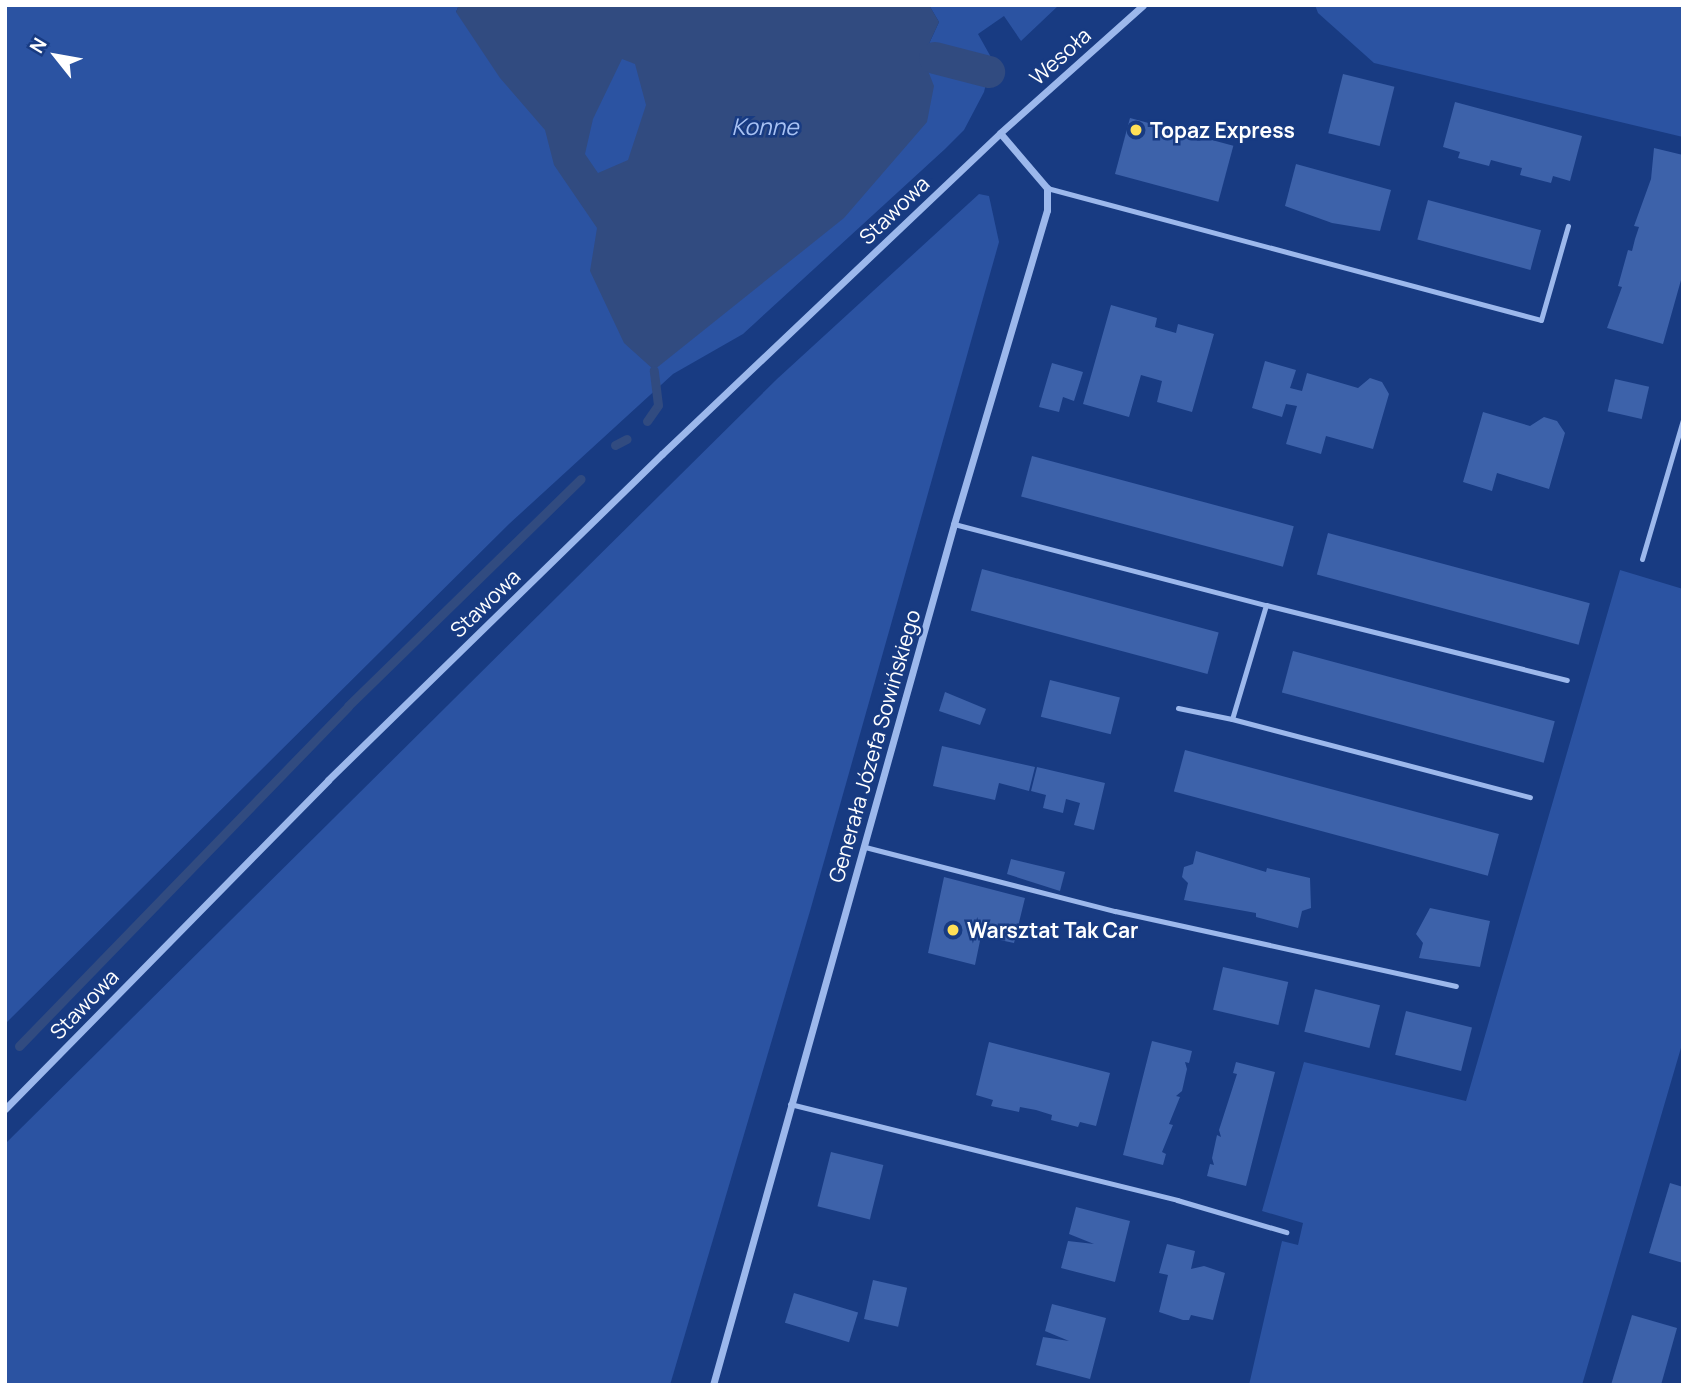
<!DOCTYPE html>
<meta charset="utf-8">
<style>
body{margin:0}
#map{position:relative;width:1688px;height:1390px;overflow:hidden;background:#183b82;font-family:Manrope,sans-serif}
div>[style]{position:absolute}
.green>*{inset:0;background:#2b53a2}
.water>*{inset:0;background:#314b80}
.stream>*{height:9px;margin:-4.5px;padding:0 4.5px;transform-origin:4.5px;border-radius:4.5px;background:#314b80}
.canal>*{height:32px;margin:-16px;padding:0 16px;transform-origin:16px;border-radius:16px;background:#314b80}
.building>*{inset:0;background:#3d62aa;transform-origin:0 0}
.lane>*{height:5px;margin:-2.5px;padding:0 2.5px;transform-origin:2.5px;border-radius:2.5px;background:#9cb8ec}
.street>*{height:7px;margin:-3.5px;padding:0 3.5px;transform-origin:3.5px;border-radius:3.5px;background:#9cb8ec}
.dots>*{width:19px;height:19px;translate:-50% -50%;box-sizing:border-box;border:4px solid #183b82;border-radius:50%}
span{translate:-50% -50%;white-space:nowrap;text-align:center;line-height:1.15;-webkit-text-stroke:5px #183b82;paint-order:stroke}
.street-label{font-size:21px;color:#fff}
.poi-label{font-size:21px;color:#fff;font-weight:700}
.left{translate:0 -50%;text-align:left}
.water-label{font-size:23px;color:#a8c2f3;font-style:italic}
.frame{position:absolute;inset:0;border:7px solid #fff;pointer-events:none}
.north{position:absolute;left:21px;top:21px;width:70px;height:70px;-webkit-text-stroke:5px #183b82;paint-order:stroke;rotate:301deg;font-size:19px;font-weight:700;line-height:28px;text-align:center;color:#fff}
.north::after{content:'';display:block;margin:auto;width:24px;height:32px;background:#fff;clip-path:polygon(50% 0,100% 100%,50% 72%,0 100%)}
</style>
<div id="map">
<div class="green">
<i style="clip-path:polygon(5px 5px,459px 5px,456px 12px,608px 42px,928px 75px,925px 62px,934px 63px,936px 52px,927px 48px,939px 22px,929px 5px,1059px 5px,1021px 41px,1004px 16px,978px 34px,992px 59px,984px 92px,964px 130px,945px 149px,743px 334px,673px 374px,509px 524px,5px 1024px)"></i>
<i style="clip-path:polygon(1315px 5px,1683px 5px,1683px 137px,1374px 63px,1318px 13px)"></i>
<i style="clip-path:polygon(979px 194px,989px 196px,999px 242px,810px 911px,670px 1385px,5px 1385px,5px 1144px,777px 379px)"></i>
<i style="clip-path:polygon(1620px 570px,1683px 589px,1683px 1041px,1582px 1385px,1249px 1385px,1282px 1241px,1298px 1245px,1303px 1223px,1262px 1211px,1304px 1062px,1466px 1101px)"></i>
</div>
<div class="water">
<i style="clip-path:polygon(evenodd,459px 5px,929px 5px,939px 22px,927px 48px,936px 52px,934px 64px,925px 63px,934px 86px,927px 122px,844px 218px,654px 370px,624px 343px,590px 271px,597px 228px,554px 165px,545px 130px,500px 78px,456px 12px,459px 5px,622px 59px,635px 64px,646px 105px,628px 160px,598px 173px,585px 154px,593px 119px,622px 59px)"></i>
</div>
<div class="stream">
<i style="left:647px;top:421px;width:19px;rotate:-55deg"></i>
<i style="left:658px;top:405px;width:35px;rotate:-97deg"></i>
<i style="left:615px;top:445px;width:13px;rotate:-27deg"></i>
<i style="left:19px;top:1046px;width:473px;rotate:-45.9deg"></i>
<i style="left:348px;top:706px;width:325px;rotate:-44.3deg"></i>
</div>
<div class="canal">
<i style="left:935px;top:58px;width:56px;rotate:14.5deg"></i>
</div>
<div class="building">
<i style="left:1343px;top:74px;width:53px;height:61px;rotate:14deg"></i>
<i style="clip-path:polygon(1455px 102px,1582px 136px,1570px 181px,1553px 176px,1551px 183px,1520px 175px,1522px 168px,1506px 164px,1491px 160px,1489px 166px,1458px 158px,1460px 152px,1443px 147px)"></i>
<i style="left:1130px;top:118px;width:107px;height:58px;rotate:15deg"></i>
<i style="clip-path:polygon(1654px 148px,1683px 155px,1683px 273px,1663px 344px,1607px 328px,1622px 287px,1618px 286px,1628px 250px,1632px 251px,1635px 239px,1639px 227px,1634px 226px,1651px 179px)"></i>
<i style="clip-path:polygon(1296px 164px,1391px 190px,1380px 231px,1332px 223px,1285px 206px)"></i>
<i style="left:1428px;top:200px;width:117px;height:41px;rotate:15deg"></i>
<i style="clip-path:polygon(1111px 305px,1157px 318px,1155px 327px,1176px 333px,1178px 324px,1214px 334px,1192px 412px,1157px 402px,1162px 381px,1141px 375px,1129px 417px,1083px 404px)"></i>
<i style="clip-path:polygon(1265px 361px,1296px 370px,1290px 388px,1302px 391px,1307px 373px,1358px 388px,1370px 378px,1382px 382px,1389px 394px,1373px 449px,1326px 436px,1321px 454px,1286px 444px,1297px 406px,1286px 404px,1282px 417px,1252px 408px)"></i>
<i style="clip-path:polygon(1052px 363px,1083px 372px,1074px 401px,1063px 397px,1059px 412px,1039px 407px)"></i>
<i style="left:1615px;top:379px;width:35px;height:33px;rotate:13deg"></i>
<i style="clip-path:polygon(1483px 412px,1530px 426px,1544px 417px,1557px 421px,1565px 433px,1549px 489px,1497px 473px,1492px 491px,1463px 482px)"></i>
<i style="left:1032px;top:456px;width:271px;height:42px;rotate:15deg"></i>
<i style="left:1328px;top:533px;width:271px;height:43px;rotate:15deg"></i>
<i style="left:982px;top:569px;width:245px;height:43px;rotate:15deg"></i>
<i style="left:1293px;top:651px;width:271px;height:43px;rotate:15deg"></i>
<i style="left:1050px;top:680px;width:72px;height:38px;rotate:14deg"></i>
<i style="clip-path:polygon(945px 692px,986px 709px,980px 725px,939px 711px)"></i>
<i style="clip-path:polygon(942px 746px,1035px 767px,1029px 791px,999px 783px,995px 800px,933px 786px)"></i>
<i style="left:1185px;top:750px;width:325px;height:43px;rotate:15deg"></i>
<i style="clip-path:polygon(1037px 767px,1105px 783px,1094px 830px,1074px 825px,1080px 803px,1066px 799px,1063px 813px,1043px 808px,1046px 795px,1031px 791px)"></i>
<i style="clip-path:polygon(1196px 851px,1266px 872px,1267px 868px,1310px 878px,1311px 908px,1302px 911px,1298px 928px,1256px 917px,1256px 913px,1184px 900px,1188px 883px,1182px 877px,1184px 867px,1193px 864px)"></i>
<i style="clip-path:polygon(1011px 859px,1065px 872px,1060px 891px,1007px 874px)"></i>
<i style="clip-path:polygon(944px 877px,1025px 898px,1014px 943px,981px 936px,975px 965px,928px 953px)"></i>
<i style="clip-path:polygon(1430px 908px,1490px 921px,1480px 967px,1419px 958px,1423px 943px,1416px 934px)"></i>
<i style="left:1223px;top:967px;width:67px;height:44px;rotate:13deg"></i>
<i style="left:1315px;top:989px;width:67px;height:44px;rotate:14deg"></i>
<i style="left:1406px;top:1011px;width:68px;height:45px;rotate:14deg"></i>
<i style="clip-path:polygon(1152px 1041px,1192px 1051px,1189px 1063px,1185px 1062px,1187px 1069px,1182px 1091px,1176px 1096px,1180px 1097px,1169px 1124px,1173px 1125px,1162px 1152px,1166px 1154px,1163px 1165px,1123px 1155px)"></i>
<i style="clip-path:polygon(989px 1042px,1110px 1073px,1096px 1126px,1080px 1122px,1078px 1127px,1051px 1120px,1052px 1115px,1036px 1110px,1020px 1107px,1019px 1112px,991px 1106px,993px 1100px,976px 1095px)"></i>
<i style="clip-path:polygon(1236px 1062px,1275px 1072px,1246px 1186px,1207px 1176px,1210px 1164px,1214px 1165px,1212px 1158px,1217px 1135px,1221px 1137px,1219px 1130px,1237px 1074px,1233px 1073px)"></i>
<i style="left:831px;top:1152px;width:54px;height:56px;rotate:14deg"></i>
<i style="clip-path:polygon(1670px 1183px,1683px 1187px,1683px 1263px,1649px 1253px)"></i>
<i style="clip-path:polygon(1076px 1207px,1130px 1221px,1115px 1282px,1061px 1268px,1068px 1241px,1094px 1244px,1069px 1234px)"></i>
<i style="clip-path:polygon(1167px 1244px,1195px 1251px,1191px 1269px,1204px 1266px,1225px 1273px,1213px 1320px,1191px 1315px,1189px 1320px,1183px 1320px,1159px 1312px,1168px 1275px,1159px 1273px)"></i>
<i style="left:873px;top:1280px;width:35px;height:40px;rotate:13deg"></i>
<i style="left:794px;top:1293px;width:67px;height:31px;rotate:17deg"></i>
<i style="clip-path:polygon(1052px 1304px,1106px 1318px,1090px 1379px,1036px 1365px,1043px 1337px,1069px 1341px,1045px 1331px)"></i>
<i style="clip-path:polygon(1632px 1315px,1677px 1328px,1661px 1385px,1611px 1385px)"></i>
</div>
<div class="lane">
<i style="left:1047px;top:188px;width:511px;rotate:14.96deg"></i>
<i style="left:1541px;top:320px;width:98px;rotate:-74deg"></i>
<i style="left:954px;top:524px;width:322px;rotate:14.6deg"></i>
<i style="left:1266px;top:605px;width:119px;rotate:106.6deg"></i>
<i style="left:1232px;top:719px;width:308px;rotate:14.7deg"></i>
<i style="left:1642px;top:559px;width:145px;rotate:-73.6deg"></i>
<i style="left:1266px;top:605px;width:310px;rotate:14deg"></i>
<i style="left:1178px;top:708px;width:55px;rotate:11.5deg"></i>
<i style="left:865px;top:847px;width:258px;rotate:14.4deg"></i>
<i style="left:1115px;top:911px;width:349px;rotate:12.4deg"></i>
<i style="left:790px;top:1104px;width:399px;rotate:13.9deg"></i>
<i style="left:1177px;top:1200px;width:114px;rotate:16.4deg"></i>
</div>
<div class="street">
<i style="left:5px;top:1109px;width:461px;rotate:-45.5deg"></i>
<i style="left:328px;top:780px;width:467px;rotate:-44.3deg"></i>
<i style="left:662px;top:454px;width:466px;rotate:-43.5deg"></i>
<i style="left:1000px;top:133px;width:192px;rotate:-41.8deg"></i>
<i style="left:713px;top:1385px;width:894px;rotate:-74.36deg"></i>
<i style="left:954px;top:524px;width:327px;rotate:-73.5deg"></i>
<i style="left:1047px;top:210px;width:22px;rotate:-90deg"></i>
<i style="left:1047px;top:188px;width:72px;rotate:-130.5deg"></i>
</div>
<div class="dots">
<i style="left:1136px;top:130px;background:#ffe057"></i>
<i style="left:953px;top:930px;background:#ffe057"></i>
</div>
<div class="street-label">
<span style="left:1060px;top:56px;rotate:-42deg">Wesoła</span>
<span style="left:894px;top:210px;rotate:-44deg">Stawowa</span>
<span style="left:485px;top:603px;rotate:-44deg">Stawowa</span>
<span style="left:874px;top:746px;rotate:-74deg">Generała Józefa Sowińskiego</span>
<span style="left:84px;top:1004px;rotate:-46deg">Stawowa</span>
</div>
<div class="poi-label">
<span class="left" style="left:1150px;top:130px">Topaz Express</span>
<span class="left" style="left:967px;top:930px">Warsztat Tak Car</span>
</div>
<div class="water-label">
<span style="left:765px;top:126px">Konne</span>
</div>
<div class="frame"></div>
<div class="north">N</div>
</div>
